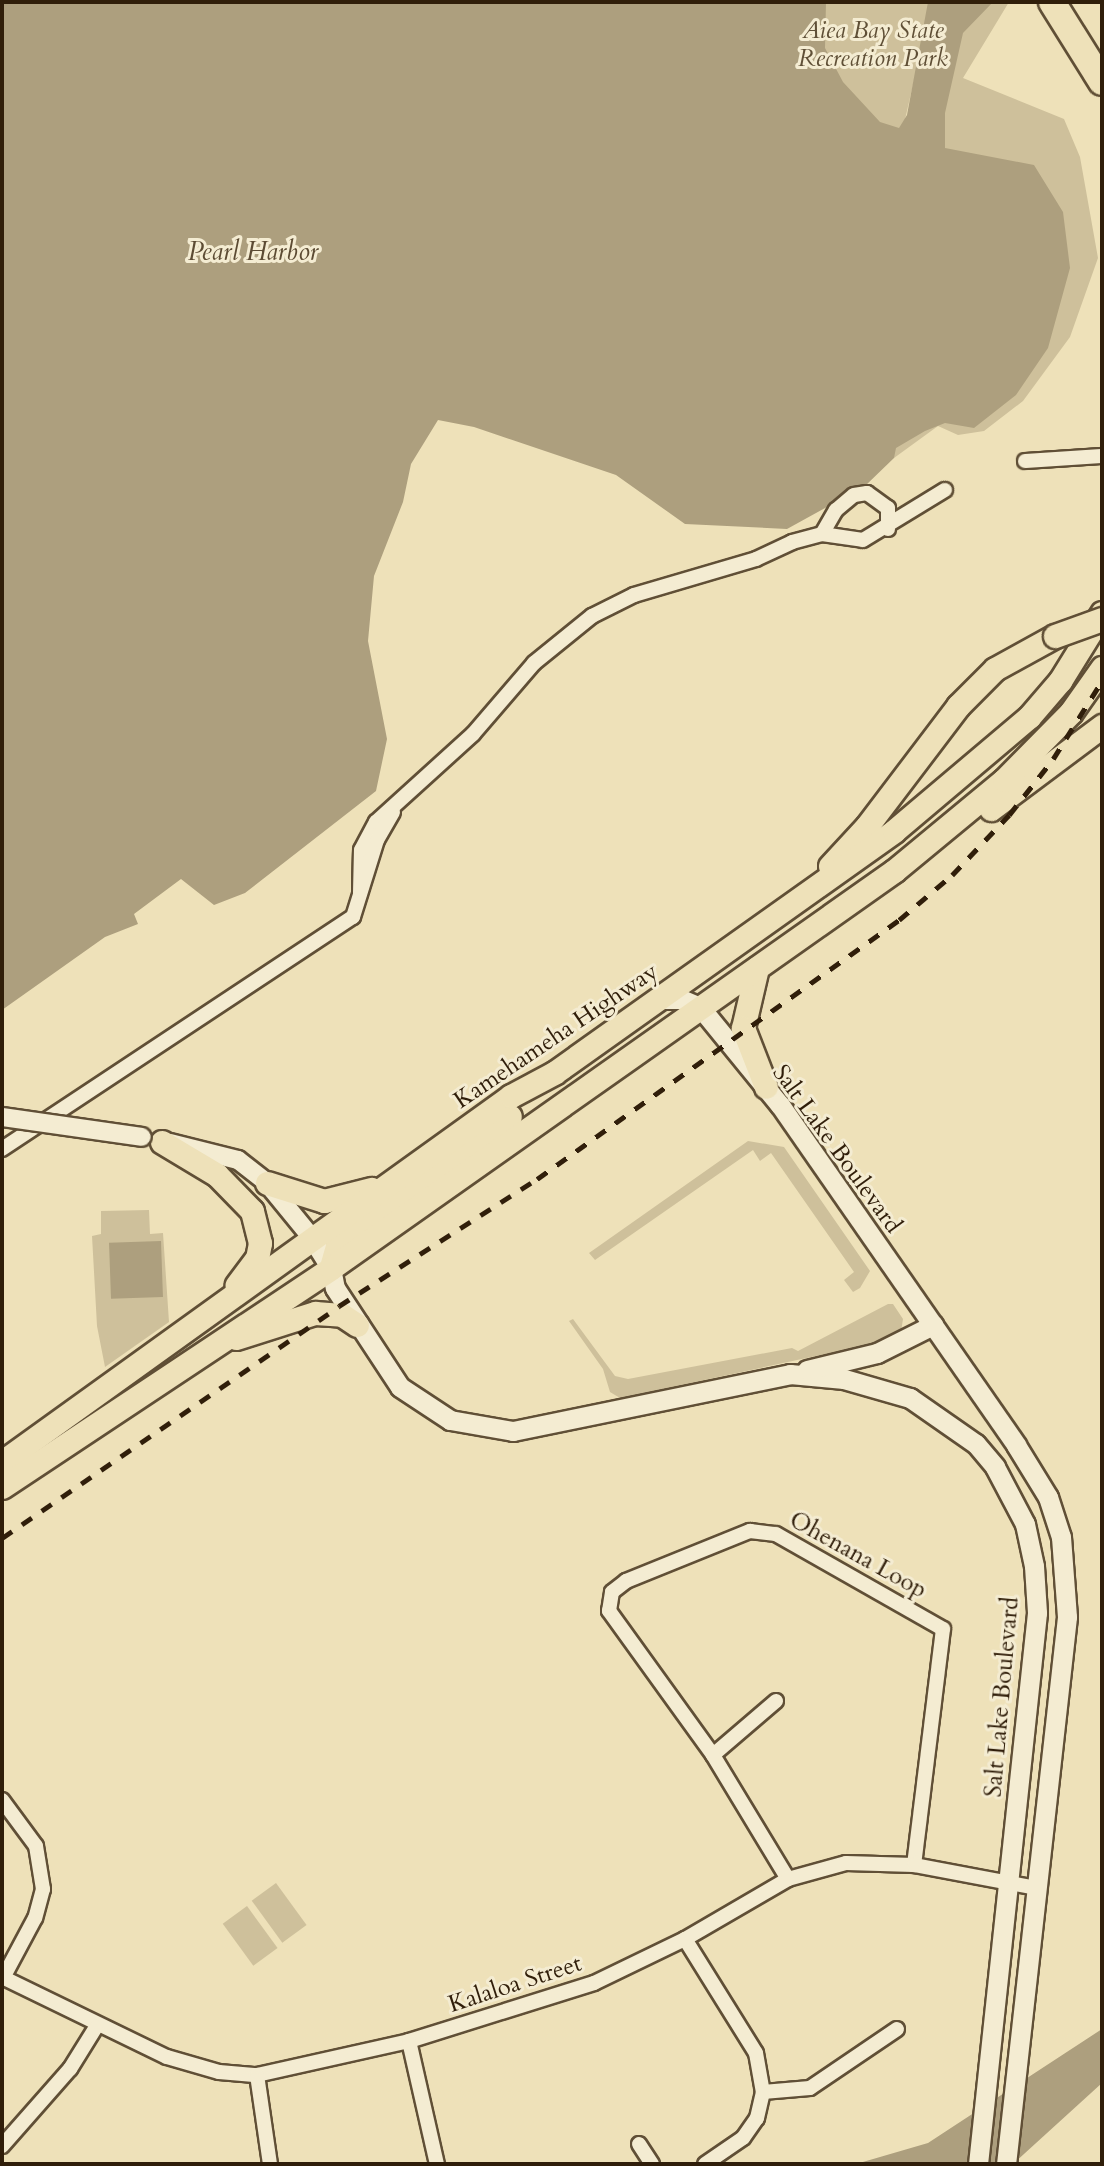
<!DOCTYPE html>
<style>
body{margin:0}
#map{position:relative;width:1104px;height:2166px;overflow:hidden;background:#eee1b9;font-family:Cardo,serif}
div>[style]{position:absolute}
.green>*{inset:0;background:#cec09b;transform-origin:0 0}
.water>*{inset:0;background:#ad9f7e;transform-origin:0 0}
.roads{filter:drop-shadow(2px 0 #604f36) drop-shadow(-2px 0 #604f36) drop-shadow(0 2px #604f36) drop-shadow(0 -2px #604f36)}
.minor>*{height:14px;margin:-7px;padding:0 7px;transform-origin:7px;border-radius:7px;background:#f4ecd2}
.tertiary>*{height:18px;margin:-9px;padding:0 9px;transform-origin:9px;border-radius:9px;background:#f4ecd2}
.secondary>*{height:19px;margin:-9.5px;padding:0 9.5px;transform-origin:9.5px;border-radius:9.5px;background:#f4ecd2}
.primary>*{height:23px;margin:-11.5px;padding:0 11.5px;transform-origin:11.5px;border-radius:11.5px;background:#eee1b9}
.motorway>*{height:26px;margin:-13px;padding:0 13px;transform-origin:13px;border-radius:13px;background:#eee1b9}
.rail>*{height:4.5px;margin-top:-2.25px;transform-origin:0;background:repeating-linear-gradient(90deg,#301e0a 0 12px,transparent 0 24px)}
.bridges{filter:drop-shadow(2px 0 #604f36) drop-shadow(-2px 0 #604f36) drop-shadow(0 2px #604f36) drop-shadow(0 -2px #604f36)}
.tertiary-bridge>*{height:18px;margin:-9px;padding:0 9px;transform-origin:9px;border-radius:9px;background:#f4ecd2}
.primary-bridge>*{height:23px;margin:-11.5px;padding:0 11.5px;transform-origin:11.5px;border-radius:11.5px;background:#eee1b9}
span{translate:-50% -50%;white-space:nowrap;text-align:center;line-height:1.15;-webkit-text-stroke:6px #f4ecd2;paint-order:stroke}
.park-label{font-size:24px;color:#5f4f36;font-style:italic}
.street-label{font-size:24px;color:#301e0a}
.water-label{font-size:26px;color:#5c4b33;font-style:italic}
.frame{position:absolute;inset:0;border:4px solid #301e0a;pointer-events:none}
</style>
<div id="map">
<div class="green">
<i style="clip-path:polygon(814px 2px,932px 2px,898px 150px,821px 60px)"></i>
<i style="clip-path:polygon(969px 2px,1009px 2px,963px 78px,1064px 119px,1080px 157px,1098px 258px,1070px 337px,1023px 401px,984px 431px,958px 435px,938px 426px,894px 458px,883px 457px,943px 170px,935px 125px)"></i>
<i style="clip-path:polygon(748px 1141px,784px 1147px,870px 1271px,860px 1288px,853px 1292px,844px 1280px,854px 1272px,771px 1153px,760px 1161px,753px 1150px,595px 1260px,589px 1253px)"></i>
<i style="clip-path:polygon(149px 1210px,150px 1234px,163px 1233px,169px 1322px,105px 1367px,97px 1326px,92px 1236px,101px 1234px,101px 1211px)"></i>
<i style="clip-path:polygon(888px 1304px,893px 1304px,903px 1319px,900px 1338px,620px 1398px,610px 1392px,603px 1369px,569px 1321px,573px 1319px,615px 1376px,628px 1379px,792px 1348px,798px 1351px)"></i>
<i style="left:276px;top:1883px;width:52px;height:30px;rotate:54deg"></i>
<i style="left:247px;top:1906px;width:52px;height:30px;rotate:54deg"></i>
</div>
<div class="water">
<i style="clip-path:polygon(2px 2px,826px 2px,825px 48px,843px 82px,880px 122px,899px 128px,907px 115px,928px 2px,993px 2px,963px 33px,945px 113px,945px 148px,1034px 165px,1063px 212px,1070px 268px,1048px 348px,1016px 395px,974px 428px,945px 423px,925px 431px,896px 448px,894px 458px,865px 486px,787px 529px,685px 524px,616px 475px,474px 427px,438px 420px,411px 464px,403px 502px,374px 576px,368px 641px,387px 739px,376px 791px,245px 893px,214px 905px,181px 879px,134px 914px,138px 924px,105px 937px,2px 1010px)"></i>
<i style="left:161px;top:1241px;width:56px;height:52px;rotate:88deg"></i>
<i style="clip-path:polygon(1102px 2029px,1102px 2083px,1013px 2164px,856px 2164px,928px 2143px)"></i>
</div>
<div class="roads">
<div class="minor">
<i style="left:1025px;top:461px;width:77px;rotate:-3.7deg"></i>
<i style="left:822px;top:534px;width:28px;rotate:-60deg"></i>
<i style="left:836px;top:510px;width:23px;rotate:-40deg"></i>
<i style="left:854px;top:495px;width:13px;rotate:-9deg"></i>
<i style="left:867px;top:493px;width:26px;rotate:36deg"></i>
<i style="left:888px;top:508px;width:21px;rotate:90deg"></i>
<i style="left:360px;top:893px;width:43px;rotate:-88.7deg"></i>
<i style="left:361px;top:850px;width:32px;rotate:-62deg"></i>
<i style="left:376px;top:822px;width:131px;rotate:-42.2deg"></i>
<i style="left:473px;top:734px;width:94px;rotate:-49.3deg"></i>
<i style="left:534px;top:663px;width:75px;rotate:-39deg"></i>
<i style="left:592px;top:616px;width:47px;rotate:-26.6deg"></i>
<i style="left:634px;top:595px;width:127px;rotate:-16.4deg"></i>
<i style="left:756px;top:559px;width:40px;rotate:-25deg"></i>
<i style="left:792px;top:542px;width:31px;rotate:-15deg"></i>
<i style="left:822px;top:534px;width:41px;rotate:8.3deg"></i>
<i style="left:863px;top:540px;width:96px;rotate:-31.4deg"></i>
<i style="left:2px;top:1149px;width:421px;rotate:-33.5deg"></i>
<i style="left:353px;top:917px;width:81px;rotate:-72.7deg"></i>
<i style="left:377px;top:840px;width:32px;rotate:-60deg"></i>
<i style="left:713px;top:1755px;width:83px;rotate:-40.6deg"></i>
<i style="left:2px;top:1800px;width:57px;rotate:53.5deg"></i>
<i style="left:36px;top:1846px;width:44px;rotate:80.8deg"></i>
<i style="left:43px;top:1889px;width:30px;rotate:105deg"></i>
<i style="left:35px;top:1918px;width:68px;rotate:118.1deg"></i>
<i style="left:788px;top:1879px;width:145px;rotate:-121.2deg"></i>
<i style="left:713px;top:1755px;width:178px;rotate:-125.8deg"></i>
<i style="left:609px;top:1611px;width:19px;rotate:-81deg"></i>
<i style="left:612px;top:1592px;width:18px;rotate:-38deg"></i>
<i style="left:626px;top:1581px;width:134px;rotate:-22deg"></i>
<i style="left:750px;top:1531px;width:26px;rotate:7deg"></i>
<i style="left:776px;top:1534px;width:192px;rotate:29.6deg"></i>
<i style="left:943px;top:1629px;width:238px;rotate:97deg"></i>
<i style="left:685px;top:1939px;width:134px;rotate:58.1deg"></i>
<i style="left:756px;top:2053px;width:40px;rotate:80deg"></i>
<i style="left:763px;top:2092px;width:27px;rotate:103deg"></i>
<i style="left:757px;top:2118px;width:24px;rotate:125deg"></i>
<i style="left:743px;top:2138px;width:46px;rotate:145.6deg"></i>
<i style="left:2px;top:1977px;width:183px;rotate:25.9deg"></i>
<i style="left:167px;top:2057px;width:54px;rotate:16.1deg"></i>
<i style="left:219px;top:2072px;width:38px;rotate:5deg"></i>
<i style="left:257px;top:2075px;width:156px;rotate:-12.6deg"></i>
<i style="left:409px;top:2041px;width:194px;rotate:-17.4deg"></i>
<i style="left:594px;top:1983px;width:101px;rotate:-25.8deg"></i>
<i style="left:685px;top:1939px;width:119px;rotate:-30.2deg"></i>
<i style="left:788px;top:1879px;width:60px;rotate:-15.4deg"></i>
<i style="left:846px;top:1863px;width:68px;rotate:1.7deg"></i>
<i style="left:914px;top:1865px;width:125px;rotate:10.6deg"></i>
<i style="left:409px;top:2041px;width:126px;rotate:77.2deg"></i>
<i style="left:257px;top:2075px;width:90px;rotate:81.7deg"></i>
<i style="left:763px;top:2092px;width:47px;rotate:-4.9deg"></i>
<i style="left:810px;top:2088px;width:105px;rotate:-34.1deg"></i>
<i style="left:639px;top:2144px;width:24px;rotate:57deg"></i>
<i style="left:2px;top:2146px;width:103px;rotate:-48.6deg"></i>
<i style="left:70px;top:2069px;width:49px;rotate:-58.2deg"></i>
</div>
<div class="tertiary">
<i style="left:170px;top:1143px;width:70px;rotate:14deg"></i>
<i style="left:238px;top:1160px;width:37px;rotate:38deg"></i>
<i style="left:267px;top:1183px;width:71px;rotate:50.7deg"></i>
</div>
<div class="secondary">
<i style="left:658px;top:999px;width:23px"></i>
<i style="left:681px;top:999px;width:21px;rotate:23deg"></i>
<i style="left:700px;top:1007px;width:127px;rotate:50.8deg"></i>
<i style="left:780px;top:1105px;width:414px;rotate:55.2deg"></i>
<i style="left:1016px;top:1445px;width:61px;rotate:58.4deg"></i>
<i style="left:1048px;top:1497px;width:42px;rotate:72deg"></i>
<i style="left:1061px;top:1537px;width:80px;rotate:85.7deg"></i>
<i style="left:1067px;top:1617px;width:550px;rotate:96.36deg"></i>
<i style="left:312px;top:1238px;width:36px;rotate:58deg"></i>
<i style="left:331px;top:1268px;width:20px;rotate:79deg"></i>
<i style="left:335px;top:1288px;width:118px;rotate:56.7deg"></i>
<i style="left:400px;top:1387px;width:60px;rotate:33.4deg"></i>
<i style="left:450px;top:1420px;width:64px;rotate:9.9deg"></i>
<i style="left:513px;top:1431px;width:283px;rotate:-11.6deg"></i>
<i style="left:790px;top:1374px;width:54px;rotate:5.3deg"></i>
<i style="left:844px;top:1379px;width:69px;rotate:16.1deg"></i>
<i style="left:910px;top:1398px;width:80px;rotate:34.9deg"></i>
<i style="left:976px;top:1444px;width:30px;rotate:50deg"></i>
<i style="left:995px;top:1467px;width:64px;rotate:62.2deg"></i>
<i style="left:1025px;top:1524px;width:43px;rotate:77.9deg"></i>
<i style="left:1034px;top:1566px;width:47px;rotate:86.3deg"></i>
<i style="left:1037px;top:1613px;width:554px;rotate:96.11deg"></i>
<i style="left:807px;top:1370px;width:72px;rotate:-13.7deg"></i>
<i style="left:877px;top:1353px;width:63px;rotate:-26.6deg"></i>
</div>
<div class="primary">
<i style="left:991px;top:809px;width:139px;rotate:-36.8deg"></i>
<i style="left:830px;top:866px;width:54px;rotate:-47.2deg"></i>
<i style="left:867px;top:826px;width:151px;rotate:-52.8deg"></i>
<i style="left:958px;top:706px;width:52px;rotate:-45deg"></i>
<i style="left:995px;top:669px;width:68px;rotate:-28.8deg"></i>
<i style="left:757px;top:968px;width:62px;rotate:103.1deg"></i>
<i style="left:743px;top:1028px;width:63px;rotate:68.7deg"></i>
<i style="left:162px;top:1142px;width:64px;rotate:31deg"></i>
<i style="left:217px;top:1175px;width:50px;rotate:45.8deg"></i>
<i style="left:252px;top:1211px;width:33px;rotate:76deg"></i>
<i style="left:260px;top:1243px;width:15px;rotate:101deg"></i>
<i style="left:257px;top:1258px;width:34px;rotate:127deg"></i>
<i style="left:267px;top:1183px;width:60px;rotate:17.5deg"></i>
<i style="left:324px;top:1201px;width:49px;rotate:-14.3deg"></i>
<i style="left:331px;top:1267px;width:22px;rotate:-74deg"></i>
<i style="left:337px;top:1246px;width:21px;rotate:-45deg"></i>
<i style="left:352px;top:1231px;width:195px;rotate:-36deg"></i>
<i style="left:236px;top:1338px;width:83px;rotate:-17.6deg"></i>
<i style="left:315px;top:1313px;width:27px;rotate:4deg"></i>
<i style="left:342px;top:1315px;width:18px;rotate:34deg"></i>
<i style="left:2px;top:1462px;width:627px;rotate:-35.72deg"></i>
<i style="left:511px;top:1096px;width:49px;rotate:-28.1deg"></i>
<i style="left:554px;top:1073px;width:417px;rotate:-35.4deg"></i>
<i style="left:894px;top:831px;width:177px;rotate:-40.2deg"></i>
<i style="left:1029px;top:717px;width:48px;rotate:-49.3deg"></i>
<i style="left:1060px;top:681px;width:80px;rotate:-58.3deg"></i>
<i style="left:2px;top:1487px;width:395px;rotate:-33.6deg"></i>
<i style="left:331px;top:1268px;width:689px;rotate:-35.19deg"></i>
<i style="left:894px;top:871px;width:143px;rotate:-39.6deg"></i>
<i style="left:1004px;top:780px;width:95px;rotate:-45.4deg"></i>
<i style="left:1071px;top:712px;width:54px;rotate:-54.8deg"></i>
</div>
<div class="motorway">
<i style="left:1052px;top:2px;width:94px;rotate:58deg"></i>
</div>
</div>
<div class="rail">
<i style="left:2px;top:1538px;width:409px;rotate:-34.5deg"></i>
<i style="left:339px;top:1306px;width:235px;rotate:-32.7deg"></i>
<i style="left:537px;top:1179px;width:445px;rotate:-35.6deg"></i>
<i style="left:899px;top:920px;width:70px;rotate:-40.3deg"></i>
<i style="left:952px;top:875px;width:83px;rotate:-46.5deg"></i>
<i style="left:1009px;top:815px;width:71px;rotate:-51.8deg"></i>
<i style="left:1053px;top:759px;width:92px;rotate:-57.9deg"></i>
</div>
<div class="bridges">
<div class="tertiary-bridge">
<i style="left:2px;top:1117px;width:141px;rotate:8.1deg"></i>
</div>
<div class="primary-bridge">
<i style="left:1055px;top:636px;width:50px;rotate:-19.9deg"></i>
</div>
</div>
<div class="park-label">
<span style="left:873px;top:45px">Aiea Bay State<br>Recreation Park</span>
</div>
<div class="street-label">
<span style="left:556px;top:1036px;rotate:-34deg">Kamehameha Highway</span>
<span style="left:837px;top:1149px;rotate:54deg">Salt Lake Boulevard</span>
<span style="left:858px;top:1555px;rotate:29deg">Ohenana Loop</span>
<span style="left:1002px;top:1697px;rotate:-85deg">Salt Lake Boulevard</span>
<span style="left:515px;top:1984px;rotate:-18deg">Kalaloa Street</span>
</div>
<div class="water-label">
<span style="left:253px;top:252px">Pearl Harbor</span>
</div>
<div class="frame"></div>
</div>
